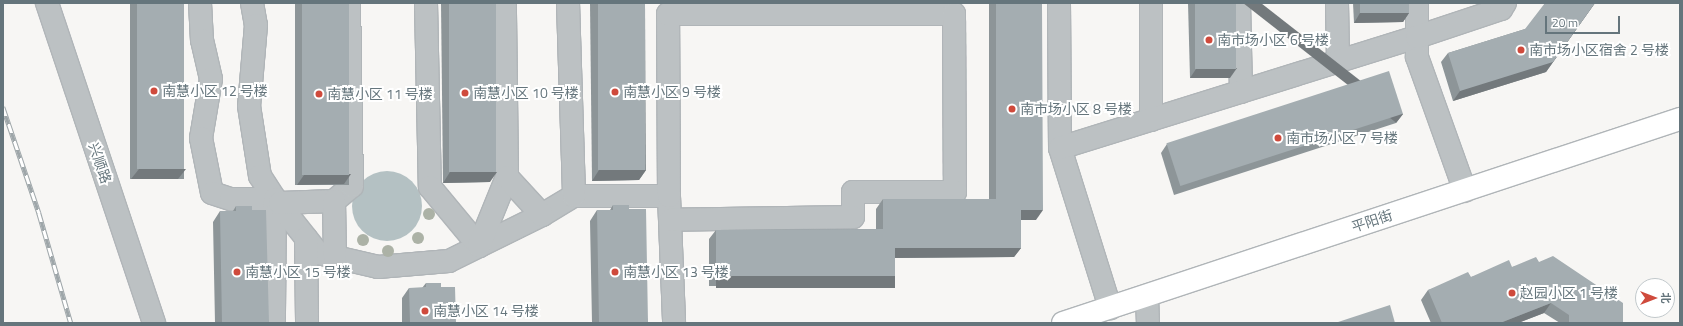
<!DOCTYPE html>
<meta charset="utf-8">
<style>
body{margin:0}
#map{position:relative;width:1683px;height:326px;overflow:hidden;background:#f7f6f4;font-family:"Titillium Web","Noto Sans SC",sans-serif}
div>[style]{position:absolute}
.water>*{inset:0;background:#b4c1c3}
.round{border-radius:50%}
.roads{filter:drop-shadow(1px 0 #b0b5b8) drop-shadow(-1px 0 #b0b5b8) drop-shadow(0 1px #b0b5b8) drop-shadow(0 -1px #b0b5b8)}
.minor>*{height:22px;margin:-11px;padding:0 11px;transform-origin:11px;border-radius:11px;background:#bcc1c3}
.major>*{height:22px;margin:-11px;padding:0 11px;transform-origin:11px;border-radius:11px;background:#fff}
.rail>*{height:4.5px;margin-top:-2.25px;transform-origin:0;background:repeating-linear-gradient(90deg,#fff 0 9px,#9ea6a9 0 18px);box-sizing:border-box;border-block:1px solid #9ea6a9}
.trees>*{width:12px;height:12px;margin:-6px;border-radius:50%;background:#acb2a6}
.wall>*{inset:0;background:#8d9598;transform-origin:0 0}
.shaded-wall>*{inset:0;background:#73797c;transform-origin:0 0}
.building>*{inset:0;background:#a4adb1;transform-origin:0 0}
.dots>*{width:11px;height:11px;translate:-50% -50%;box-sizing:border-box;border:2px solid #fff;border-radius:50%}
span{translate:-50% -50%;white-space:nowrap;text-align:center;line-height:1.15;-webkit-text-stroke:4px #fff;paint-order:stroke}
.poi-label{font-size:14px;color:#65757c}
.left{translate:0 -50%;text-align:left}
.street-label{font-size:14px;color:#65757c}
.frame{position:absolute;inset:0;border:4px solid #65757c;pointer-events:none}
.north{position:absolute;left:1635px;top:278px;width:40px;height:40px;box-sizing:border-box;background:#fff;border:1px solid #c1c8cb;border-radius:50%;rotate:90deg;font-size:11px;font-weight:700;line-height:16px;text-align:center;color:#65757c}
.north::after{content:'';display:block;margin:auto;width:14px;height:18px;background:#cf4a3c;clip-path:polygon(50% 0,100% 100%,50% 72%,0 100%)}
.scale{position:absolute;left:1545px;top:16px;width:75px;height:18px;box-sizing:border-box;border:2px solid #65757c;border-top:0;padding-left:5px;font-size:12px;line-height:14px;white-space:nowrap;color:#65757c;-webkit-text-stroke:3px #fff;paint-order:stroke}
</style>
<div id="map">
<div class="water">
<i class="round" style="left:352px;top:171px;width:70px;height:70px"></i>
</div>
<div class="roads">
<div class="minor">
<i style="left:47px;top:3px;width:337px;rotate:71.5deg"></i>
<i style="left:200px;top:3px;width:37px;rotate:87deg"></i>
<i style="left:202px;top:40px;width:40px;rotate:77deg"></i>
<i style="left:211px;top:79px;width:60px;rotate:99.6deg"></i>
<i style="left:201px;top:138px;width:56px;rotate:78.7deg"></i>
<i style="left:212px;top:193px;width:20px;rotate:18deg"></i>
<i style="left:231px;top:199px;width:44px"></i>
<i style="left:275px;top:199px;width:124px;rotate:90.5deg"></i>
<i style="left:252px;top:3px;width:22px;rotate:80deg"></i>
<i style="left:256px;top:25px;width:81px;rotate:94.9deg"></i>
<i style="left:249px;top:106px;width:71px;rotate:81.1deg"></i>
<i style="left:260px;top:176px;width:27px;rotate:57deg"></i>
<i style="left:275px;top:199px;width:69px;rotate:51.5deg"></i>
<i style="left:318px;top:253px;width:62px;rotate:13.1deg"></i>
<i style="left:378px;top:267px;width:71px;rotate:-4.8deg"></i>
<i style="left:449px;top:261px;width:104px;rotate:-26.3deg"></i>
<i style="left:542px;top:215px;width:37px;rotate:-31deg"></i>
<i style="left:574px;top:196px;width:95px"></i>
<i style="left:669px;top:196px;width:127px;rotate:87.7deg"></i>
<i style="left:426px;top:3px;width:184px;rotate:88.8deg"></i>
<i style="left:430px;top:187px;width:77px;rotate:50.3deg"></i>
<i style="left:479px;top:246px;width:74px;rotate:-67.9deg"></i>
<i style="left:507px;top:177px;width:174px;rotate:-90.7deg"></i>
<i style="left:568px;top:3px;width:193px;rotate:88.2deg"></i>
<i style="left:1059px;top:3px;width:145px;rotate:89.6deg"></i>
<i style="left:1060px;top:148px;width:168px;rotate:72.6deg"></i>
<i style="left:1151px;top:3px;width:117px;rotate:90deg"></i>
<i style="left:1239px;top:3px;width:89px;rotate:88.7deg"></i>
<i style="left:1337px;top:3px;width:59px;rotate:89deg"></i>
<i style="left:1417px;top:3px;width:54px;rotate:90deg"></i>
<i style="left:1417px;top:57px;width:142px;rotate:70.3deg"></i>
<i style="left:1060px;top:148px;width:374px;rotate:-17.3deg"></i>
<i style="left:1417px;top:37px;width:89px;rotate:-18.4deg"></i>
<i style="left:1501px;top:9px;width:7px;rotate:-56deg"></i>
<i style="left:507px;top:177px;width:52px;rotate:47.4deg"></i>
<i style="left:669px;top:196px;width:182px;rotate:-90.3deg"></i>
<i style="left:668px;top:14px;width:286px"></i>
<i style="left:954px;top:14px;width:178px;rotate:89.7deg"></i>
<i style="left:955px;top:192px;width:102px;rotate:180deg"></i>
<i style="left:853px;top:192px;width:25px;rotate:90deg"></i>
<i style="left:853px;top:217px;width:182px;rotate:179.1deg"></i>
<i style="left:334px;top:201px;width:23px;rotate:-40deg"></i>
<i style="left:352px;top:186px;width:183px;rotate:-90.9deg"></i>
<i style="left:280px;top:203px;width:54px;rotate:-2.1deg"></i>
<i style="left:334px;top:201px;width:56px;rotate:89deg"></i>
<i style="left:306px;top:238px;width:85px;rotate:89.3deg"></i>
<i style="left:1147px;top:296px;width:27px;rotate:88deg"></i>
</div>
<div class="major">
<i style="left:1063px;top:323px;width:650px;rotate:-18.3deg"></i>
</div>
</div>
<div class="rail">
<i style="left:3px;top:107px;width:112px;rotate:71.2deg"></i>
<i style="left:39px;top:213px;width:115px;rotate:73.8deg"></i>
</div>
<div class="trees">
<i style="left:429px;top:214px"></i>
<i style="left:418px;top:238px"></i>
<i style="left:363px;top:240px"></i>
<i style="left:388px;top:251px"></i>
</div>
<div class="wall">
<i style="left:130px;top:3px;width:54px;height:176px"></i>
<i style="left:295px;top:3px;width:54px;height:182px"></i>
<i style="clip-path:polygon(441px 3px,496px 3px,490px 182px,443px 183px)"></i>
<i style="clip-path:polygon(590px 3px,645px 3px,646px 170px,639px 180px,592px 181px)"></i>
<i style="clip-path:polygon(989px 3px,1042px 3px,1036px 220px,1021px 220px,1021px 248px,1014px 257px,895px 258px,895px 276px,888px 286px,709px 286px,709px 239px,716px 230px,876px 229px,876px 209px,883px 199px,989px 199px)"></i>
<i style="clip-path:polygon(1188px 3px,1236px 3px,1230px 78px,1190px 78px)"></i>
<i style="clip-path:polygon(1353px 3px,1409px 3px,1409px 13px,1403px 22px,1354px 23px)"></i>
<i style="clip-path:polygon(1595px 3px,1546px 72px,1453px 101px,1441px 62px,1448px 53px,1525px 29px)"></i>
<i style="clip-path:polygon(1403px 114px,1396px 123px,1174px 195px,1161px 153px,1167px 144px)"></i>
<i style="clip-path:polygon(613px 205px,629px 209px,648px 323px,592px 323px,590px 221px,597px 210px,610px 210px)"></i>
<i style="clip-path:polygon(236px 206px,269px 323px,215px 323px,213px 222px,220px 211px,233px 211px)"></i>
<i style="clip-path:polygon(1539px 262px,1623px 323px,1560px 323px,1544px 313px,1518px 323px,1431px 323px,1421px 300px,1428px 290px,1471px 277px,1512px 267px)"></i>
<i style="clip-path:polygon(426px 283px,441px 287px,456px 323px,402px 323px,402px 298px,409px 288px,422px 288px)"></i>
</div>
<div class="shaded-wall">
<i style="clip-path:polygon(1595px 3px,1546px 72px,1453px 101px,1460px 91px)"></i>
<i style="clip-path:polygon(1360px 13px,1409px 13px,1403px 22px,1354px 23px)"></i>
<i style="clip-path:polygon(1237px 68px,1230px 78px,1190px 78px,1196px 69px)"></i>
<i style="left:1403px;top:114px;width:11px;height:233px;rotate:128deg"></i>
<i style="clip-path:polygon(139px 169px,186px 169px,178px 179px,131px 179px)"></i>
<i style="clip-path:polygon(599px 170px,646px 170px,639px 180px,592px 181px)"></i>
<i style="clip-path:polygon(450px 172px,497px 172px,490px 182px,443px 183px)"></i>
<i style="clip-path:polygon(351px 174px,344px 184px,297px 185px,304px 175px)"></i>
<i style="clip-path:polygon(1021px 210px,1043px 210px,1036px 220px,1014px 220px)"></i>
<i style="clip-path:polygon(895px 248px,1021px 248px,1014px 257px,888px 258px)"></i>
<i style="left:716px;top:276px;width:179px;height:12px"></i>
<i style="clip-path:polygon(1551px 303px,1544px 313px,1518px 323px,1500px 323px)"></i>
</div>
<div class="building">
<i style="left:137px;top:3px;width:47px;height:166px"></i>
<i style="left:302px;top:3px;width:47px;height:172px"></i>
<i style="left:449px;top:3px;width:47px;height:169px"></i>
<i style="left:598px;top:3px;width:47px;height:167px"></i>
<i style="clip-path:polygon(996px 3px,1042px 3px,1043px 210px,1021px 210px,1021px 248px,895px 248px,895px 276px,716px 276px,716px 230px,883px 229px,883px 199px,996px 199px)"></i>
<i style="left:1195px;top:3px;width:41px;height:66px"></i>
<i style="left:1360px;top:3px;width:49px;height:10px"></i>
<i style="clip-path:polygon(1545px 3px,1595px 3px,1553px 62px,1460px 91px,1448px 53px,1525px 29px)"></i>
<i style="left:1389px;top:71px;width:45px;height:234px;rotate:72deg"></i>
<i style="clip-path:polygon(613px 205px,629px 205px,629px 209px,646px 209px,648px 323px,599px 323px,597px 210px,613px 210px)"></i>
<i style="clip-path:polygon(236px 206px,252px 206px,252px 210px,266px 210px,269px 323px,222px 323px,220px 211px,236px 211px)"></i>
<i style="clip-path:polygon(1553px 256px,1623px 303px,1623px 323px,1569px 323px,1569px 315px,1551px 303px,1500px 323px,1442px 323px,1428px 290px,1468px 272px,1471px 277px,1509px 260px,1512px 267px,1536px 257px,1539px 262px)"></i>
<i style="clip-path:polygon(426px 283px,441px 283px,441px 287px,455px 287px,456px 323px,410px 323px,409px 288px,426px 287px)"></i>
<i style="clip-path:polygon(1390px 305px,1395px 323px,1335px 323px)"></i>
</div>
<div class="dots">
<i style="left:1209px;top:40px;background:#cf4a3c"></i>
<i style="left:1521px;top:50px;background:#cf4a3c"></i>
<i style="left:154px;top:91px;background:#cf4a3c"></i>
<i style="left:615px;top:92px;background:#cf4a3c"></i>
<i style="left:465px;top:93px;background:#cf4a3c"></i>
<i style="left:319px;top:94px;background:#cf4a3c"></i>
<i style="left:1012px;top:109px;background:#cf4a3c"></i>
<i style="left:1278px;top:138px;background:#cf4a3c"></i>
<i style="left:237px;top:272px;background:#cf4a3c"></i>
<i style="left:615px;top:272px;background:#cf4a3c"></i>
<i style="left:1512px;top:293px;background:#cf4a3c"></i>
<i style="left:425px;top:311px;background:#cf4a3c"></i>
</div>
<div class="poi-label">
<span class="left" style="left:1217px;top:40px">南市场小区 6 号楼</span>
<span class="left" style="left:1529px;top:50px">南市场小区宿舍 2 号楼</span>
<span class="left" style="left:162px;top:91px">南慧小区 12 号楼</span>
<span class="left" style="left:623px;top:92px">南慧小区 9 号楼</span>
<span class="left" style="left:473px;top:93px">南慧小区 10 号楼</span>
<span class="left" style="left:327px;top:94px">南慧小区 11 号楼</span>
<span class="left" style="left:1020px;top:109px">南市场小区 8 号楼</span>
<span class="left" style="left:1286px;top:138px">南市场小区 7 号楼</span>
<span class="left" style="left:245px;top:272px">南慧小区 15 号楼</span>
<span class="left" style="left:623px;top:272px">南慧小区 13 号楼</span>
<span class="left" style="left:1520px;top:293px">赵园小区 1 号楼</span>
<span class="left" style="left:433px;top:311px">南慧小区 14 号楼</span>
</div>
<div class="street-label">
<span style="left:100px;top:163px;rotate:71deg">兴顺路</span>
<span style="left:1372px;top:221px;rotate:-18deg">平阳街</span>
</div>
<div class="frame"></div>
<div class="north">北</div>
<div class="scale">20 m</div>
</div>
